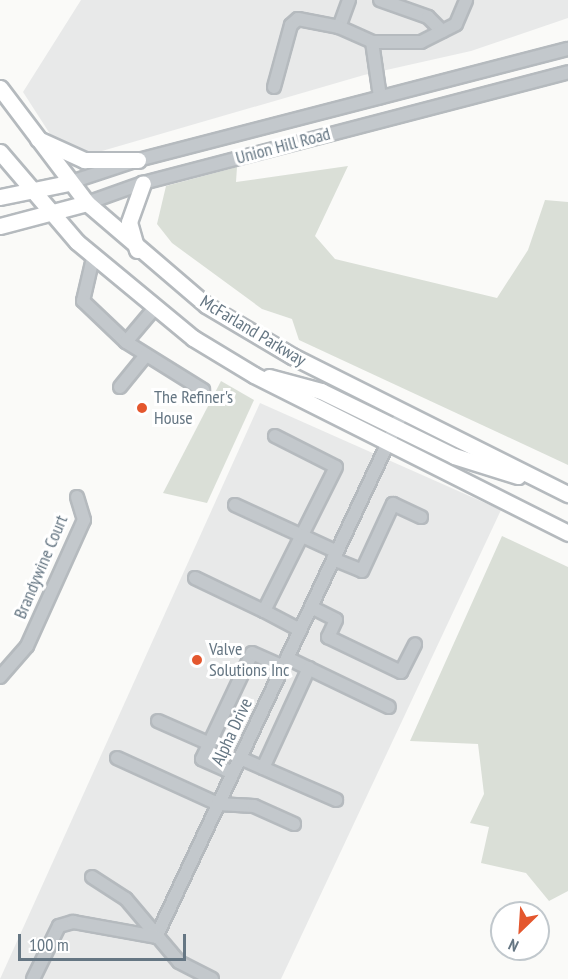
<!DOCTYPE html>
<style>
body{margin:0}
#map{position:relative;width:568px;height:979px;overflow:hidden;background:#fafaf8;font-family:"PT Sans Narrow",sans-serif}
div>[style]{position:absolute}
.built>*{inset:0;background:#e8e9e9}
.green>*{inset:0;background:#dadfd7}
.roads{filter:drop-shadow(2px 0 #b5babe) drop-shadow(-2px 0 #b5babe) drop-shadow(0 2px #b5babe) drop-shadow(0 -2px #b5babe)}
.minor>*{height:12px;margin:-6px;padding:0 6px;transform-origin:6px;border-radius:6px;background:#c3c8cc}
.major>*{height:15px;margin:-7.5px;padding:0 7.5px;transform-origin:7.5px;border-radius:7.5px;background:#fff}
.dots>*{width:16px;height:16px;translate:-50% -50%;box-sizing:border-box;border:3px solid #fff;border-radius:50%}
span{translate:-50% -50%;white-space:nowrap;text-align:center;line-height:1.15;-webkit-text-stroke:6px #fff;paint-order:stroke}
.street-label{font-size:18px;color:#657683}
.poi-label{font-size:18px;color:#657683}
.left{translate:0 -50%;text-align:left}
.north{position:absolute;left:490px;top:901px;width:60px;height:60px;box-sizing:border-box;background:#fff;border:2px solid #c1c8cd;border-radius:50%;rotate:205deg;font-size:16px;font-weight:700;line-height:24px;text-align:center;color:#657683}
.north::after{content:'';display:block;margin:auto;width:21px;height:27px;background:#e4572e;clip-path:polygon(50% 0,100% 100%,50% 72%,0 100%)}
.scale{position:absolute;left:18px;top:934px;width:168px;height:27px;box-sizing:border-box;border:3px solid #657683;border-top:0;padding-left:8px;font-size:18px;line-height:21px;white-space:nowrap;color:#657683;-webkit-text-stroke:4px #fff;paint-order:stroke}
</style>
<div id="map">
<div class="built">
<i style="clip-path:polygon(81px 0,568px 0,568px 18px,471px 51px,364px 75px,102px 151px,74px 151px,52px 137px,23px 92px)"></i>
<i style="clip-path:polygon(260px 403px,501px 510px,281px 979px,0 979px)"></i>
</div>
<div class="green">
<i style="clip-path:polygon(348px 166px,315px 236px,335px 259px,497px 298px,528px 250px,545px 200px,568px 202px,568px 465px,299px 340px,292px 319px,262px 309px,172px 243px,157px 224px,166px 186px,237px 167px,236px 182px)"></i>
<i style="clip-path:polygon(221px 381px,254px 400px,207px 503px,163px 493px)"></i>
<i style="clip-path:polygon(502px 536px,568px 567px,568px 891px,549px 901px,526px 873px,481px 863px,489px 827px,470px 823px,484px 794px,478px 744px,410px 741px)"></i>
</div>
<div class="roads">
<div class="minor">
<i style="left:349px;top:0;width:29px;rotate:110deg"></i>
<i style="left:339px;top:27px;width:36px;rotate:24deg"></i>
<i style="left:372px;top:42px;width:56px;rotate:81.7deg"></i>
<i style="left:380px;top:0;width:51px;rotate:19.5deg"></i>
<i style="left:428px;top:17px;width:20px;rotate:45deg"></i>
<i style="left:372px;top:42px;width:49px"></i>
<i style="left:421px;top:42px;width:39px;rotate:-27deg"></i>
<i style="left:456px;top:24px;width:26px;rotate:-67deg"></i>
<i style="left:274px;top:87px;width:64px;rotate:-74.7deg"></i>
<i style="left:291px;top:25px;width:9px;rotate:-41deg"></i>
<i style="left:298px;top:19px;width:42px;rotate:11deg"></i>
<i style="left:68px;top:183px;width:74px;rotate:-18.2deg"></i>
<i style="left:138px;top:160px;width:444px;rotate:-14.5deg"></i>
<i style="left:87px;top:203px;width:59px;rotate:-19.7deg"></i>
<i style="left:143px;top:183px;width:439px;rotate:-14.6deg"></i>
<i style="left:93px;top:258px;width:44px;rotate:103.1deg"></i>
<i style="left:83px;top:301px;width:59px;rotate:43.6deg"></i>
<i style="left:126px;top:342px;width:91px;rotate:31.9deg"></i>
<i style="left:126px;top:342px;width:42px;rotate:-49.8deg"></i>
<i style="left:120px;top:387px;width:41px;rotate:-50.9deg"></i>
<i style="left:275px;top:436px;width:68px;rotate:26.9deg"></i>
<i style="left:336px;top:467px;width:161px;rotate:116.6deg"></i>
<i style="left:264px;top:611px;width:41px;rotate:27.8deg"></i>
<i style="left:235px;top:505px;width:112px;rotate:24.7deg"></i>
<i style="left:333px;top:559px;width:31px;rotate:22deg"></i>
<i style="left:362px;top:571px;width:74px;rotate:-65.2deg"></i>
<i style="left:393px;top:504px;width:31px;rotate:25deg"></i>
<i style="left:195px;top:578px;width:76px;rotate:25.6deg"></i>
<i style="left:311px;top:607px;width:28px;rotate:27deg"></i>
<i style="left:336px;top:620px;width:19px;rotate:115deg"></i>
<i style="left:328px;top:637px;width:81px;rotate:25.6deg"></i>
<i style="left:401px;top:672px;width:31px;rotate:-63deg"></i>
<i style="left:287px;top:658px;width:113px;rotate:25.7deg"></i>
<i style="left:0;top:677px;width:41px;rotate:-48.9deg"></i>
<i style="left:27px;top:646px;width:138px;rotate:-65.7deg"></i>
<i style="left:84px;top:520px;width:24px;rotate:-107deg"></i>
<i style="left:158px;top:721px;width:57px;rotate:23.9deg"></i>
<i style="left:117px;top:758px;width:111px;rotate:24.5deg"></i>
<i style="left:218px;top:804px;width:36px;rotate:3deg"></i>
<i style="left:254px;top:806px;width:44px;rotate:24.2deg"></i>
<i style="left:240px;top:758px;width:105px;rotate:23.6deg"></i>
<i style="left:263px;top:768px;width:110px;rotate:-65.3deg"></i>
<i style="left:233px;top:773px;width:34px;rotate:-156deg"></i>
<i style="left:202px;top:759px;width:117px;rotate:-64.7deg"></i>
<i style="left:252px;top:653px;width:34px;rotate:24deg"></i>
<i style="left:92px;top:877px;width:40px;rotate:32.9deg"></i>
<i style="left:126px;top:899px;width:82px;rotate:49.9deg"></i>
<i style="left:179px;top:962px;width:37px;rotate:27deg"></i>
<i style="left:156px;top:937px;width:581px;rotate:-64.85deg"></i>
<i style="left:33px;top:979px;width:59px;rotate:-63.9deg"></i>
<i style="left:59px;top:926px;width:15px;rotate:-16deg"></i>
<i style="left:73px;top:922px;width:84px;rotate:10.2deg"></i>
</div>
<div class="major">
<i style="left:0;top:88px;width:144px;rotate:52.9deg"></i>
<i style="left:87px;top:203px;width:157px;rotate:40.6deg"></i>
<i style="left:206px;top:305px;width:100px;rotate:30.7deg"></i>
<i style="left:292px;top:356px;width:309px;rotate:26.6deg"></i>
<i style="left:38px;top:139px;width:51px;rotate:24.5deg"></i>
<i style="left:84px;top:160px;width:54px"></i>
<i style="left:0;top:152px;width:118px;rotate:49.5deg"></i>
<i style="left:77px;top:242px;width:151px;rotate:39.6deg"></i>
<i style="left:193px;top:338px;width:71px;rotate:31.2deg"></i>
<i style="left:254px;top:375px;width:352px;rotate:26.7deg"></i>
<i style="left:0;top:197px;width:69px;rotate:-11.6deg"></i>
<i style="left:0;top:226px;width:90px;rotate:-14.8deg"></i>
<i style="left:137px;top:250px;width:29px;rotate:-106deg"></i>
<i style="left:129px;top:222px;width:41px;rotate:-70.3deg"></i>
<i style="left:269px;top:377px;width:54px;rotate:15.1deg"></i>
<i style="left:321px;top:391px;width:148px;rotate:26deg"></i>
<i style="left:454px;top:456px;width:67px;rotate:17.4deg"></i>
</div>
</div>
<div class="dots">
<i style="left:142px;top:408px;background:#e4572e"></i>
<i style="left:197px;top:660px;background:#e4572e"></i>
</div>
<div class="street-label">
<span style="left:283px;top:146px;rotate:-15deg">Union Hill Road</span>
<span style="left:253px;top:331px;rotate:31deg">McFarland Parkway</span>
<span style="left:41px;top:567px;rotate:-67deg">Brandywine Court</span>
<span style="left:232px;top:732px;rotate:-65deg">Alpha Drive</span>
</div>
<div class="poi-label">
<span class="left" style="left:154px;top:408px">The Refiner's<br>House</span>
<span class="left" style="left:209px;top:660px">Valve<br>Solutions Inc</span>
</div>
<div class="north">N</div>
<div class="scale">100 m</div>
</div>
